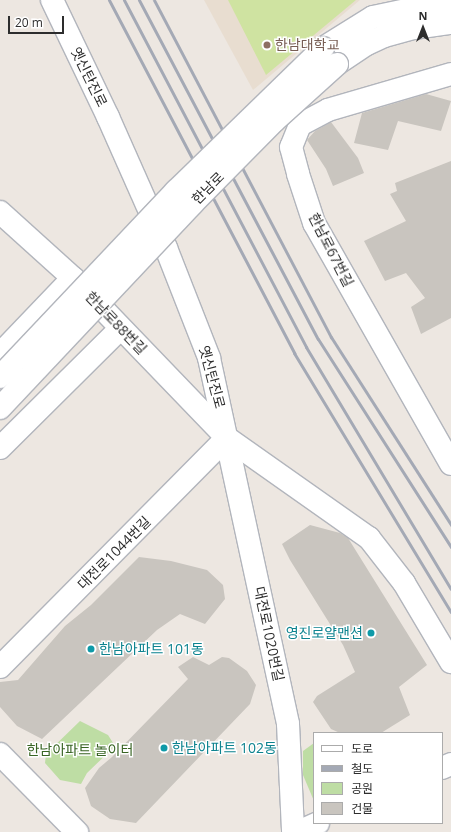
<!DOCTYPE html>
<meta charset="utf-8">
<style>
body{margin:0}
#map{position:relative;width:451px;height:832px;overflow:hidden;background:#ede7e1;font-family:"Open Sans","Noto Sans KR",sans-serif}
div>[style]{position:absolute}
.education>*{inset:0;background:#e8ddd0}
.green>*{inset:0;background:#bedda4}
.pitch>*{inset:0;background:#cfe3a1}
.building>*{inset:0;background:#c9c5bf}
.roads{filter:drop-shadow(1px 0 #b2b5bc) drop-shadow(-1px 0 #b2b5bc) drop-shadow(0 1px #b2b5bc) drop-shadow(0 -1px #b2b5bc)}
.minor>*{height:22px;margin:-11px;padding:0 11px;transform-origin:11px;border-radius:11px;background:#fff}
.rail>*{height:3px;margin:-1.5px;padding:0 1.5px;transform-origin:1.5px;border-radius:1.5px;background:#a4a9b5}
.bridges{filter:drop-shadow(1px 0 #b2b5bc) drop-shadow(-1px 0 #b2b5bc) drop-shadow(0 1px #b2b5bc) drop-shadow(0 -1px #b2b5bc)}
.minor-bridge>*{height:22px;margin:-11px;padding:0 11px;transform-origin:11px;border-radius:11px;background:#fff}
.dots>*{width:11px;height:11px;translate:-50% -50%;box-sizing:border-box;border:2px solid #fff;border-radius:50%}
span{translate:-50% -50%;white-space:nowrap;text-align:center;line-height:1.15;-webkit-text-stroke:3px #fff;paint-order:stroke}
.education-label{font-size:14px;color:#785e54}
.left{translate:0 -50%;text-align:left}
.street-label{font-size:14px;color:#2d2d2d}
.culture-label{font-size:14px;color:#0d838f}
.right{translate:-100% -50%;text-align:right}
.park-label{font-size:14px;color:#386423}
.legend{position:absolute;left:313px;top:732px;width:130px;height:92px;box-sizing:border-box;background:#fff;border:1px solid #ababab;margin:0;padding:5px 7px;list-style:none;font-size:12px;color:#2d2d2d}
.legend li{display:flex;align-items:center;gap:8px;height:20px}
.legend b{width:20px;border:1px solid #ababab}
.north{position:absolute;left:403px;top:8px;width:40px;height:40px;-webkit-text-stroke:3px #fff;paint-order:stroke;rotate:0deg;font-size:11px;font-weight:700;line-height:16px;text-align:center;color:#2d2d2d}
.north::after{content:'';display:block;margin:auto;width:14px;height:18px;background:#2d2d2d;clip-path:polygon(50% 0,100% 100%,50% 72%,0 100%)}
.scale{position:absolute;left:8px;top:16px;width:56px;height:18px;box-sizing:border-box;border:2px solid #2d2d2d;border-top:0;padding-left:5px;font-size:12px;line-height:14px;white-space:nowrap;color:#2d2d2d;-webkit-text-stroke:3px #fff;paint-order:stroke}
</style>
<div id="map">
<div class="education">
<i style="clip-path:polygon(204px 0,360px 0,253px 90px)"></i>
</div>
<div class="green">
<i style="clip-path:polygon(80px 721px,108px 735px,115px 746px,87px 773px,81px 784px,60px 780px,45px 763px,46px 754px)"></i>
<i style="clip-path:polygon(314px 743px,314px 801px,303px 775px,303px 751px)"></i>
</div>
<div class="pitch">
<i style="clip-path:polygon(228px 0,356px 0,266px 75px)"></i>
</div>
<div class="building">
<i style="clip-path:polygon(426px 94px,451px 101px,441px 131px,398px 121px,388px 150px,354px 143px,362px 113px)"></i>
<i style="clip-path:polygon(331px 122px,358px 158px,364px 173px,333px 186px,326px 169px,307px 140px,315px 131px)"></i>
<i style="clip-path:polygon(451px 161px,451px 318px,421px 334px,411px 307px,425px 298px,406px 273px,385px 281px,364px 241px,406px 221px,390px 194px,397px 191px,395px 183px)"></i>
<i style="clip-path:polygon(310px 525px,340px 533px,348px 538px,427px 665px,399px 687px,410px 715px,381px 733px,340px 733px,331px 729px,313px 702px,317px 696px,355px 672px,343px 645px,290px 560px,282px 544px)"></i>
<i style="clip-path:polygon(139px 557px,171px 561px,207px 570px,223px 585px,225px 599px,205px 624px,180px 614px,157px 630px,42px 739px,17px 726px,0 707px,0 682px,18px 680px,65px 626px,91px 605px)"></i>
<i style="clip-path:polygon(193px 657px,209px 665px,222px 657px,229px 658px,247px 671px,256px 685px,250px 704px,136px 823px,110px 819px,91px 806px,85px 788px,99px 768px,112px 757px,188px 679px,178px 667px)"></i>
</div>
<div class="roads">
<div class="minor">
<i style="left:52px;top:0;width:130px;rotate:64.4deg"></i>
<i style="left:108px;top:117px;width:143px;rotate:66.1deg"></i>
<i style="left:166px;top:248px;width:118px;rotate:68.6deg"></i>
<i style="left:209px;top:358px;width:374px;rotate:77.8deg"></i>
<i style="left:288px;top:724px;width:108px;rotate:87.3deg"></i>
<i style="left:323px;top:48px;width:59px;rotate:-31.8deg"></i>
<i style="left:373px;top:17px;width:63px;rotate:-11.8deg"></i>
<i style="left:435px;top:4px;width:16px;rotate:-4deg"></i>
<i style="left:337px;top:64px;width:36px;rotate:-34deg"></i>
<i style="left:367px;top:44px;width:19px;rotate:-25deg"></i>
<i style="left:384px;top:36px;width:31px;rotate:-15deg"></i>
<i style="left:414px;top:28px;width:37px;rotate:-8deg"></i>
<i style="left:451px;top:74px;width:128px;rotate:163.7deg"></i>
<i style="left:328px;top:110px;width:32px;rotate:152deg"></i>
<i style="left:300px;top:125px;width:24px;rotate:112deg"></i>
<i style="left:291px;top:147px;width:28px;rotate:75deg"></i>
<i style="left:298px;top:174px;width:52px;rotate:71.9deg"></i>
<i style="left:314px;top:223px;width:277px;rotate:60.4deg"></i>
<i style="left:0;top:212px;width:98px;rotate:42.1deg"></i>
<i style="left:73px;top:278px;width:222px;rotate:46.1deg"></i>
<i style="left:227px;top:438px;width:174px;rotate:35.2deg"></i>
<i style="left:369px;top:538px;width:57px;rotate:52.1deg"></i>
<i style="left:404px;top:583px;width:92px;rotate:59.3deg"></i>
<i style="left:0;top:354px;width:105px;rotate:-46.2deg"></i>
<i style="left:0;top:448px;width:170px;rotate:-44.8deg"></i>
<i style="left:0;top:667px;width:322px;rotate:-45.3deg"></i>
<i style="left:0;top:754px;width:110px;rotate:45.4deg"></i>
<i style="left:442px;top:768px;width:10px;rotate:-24deg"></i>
<i style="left:298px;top:832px;width:22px;rotate:-24deg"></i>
</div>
</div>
<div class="rail">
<i style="left:109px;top:0;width:399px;rotate:62.3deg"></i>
<i style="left:294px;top:353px;width:303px;rotate:58.8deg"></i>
<i style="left:124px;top:0;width:392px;rotate:62.3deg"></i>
<i style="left:306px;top:347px;width:282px;rotate:59.1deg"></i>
<i style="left:139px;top:0;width:383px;rotate:62.2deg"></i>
<i style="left:318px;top:339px;width:247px;rotate:57.4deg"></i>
<i style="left:154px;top:0;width:381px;rotate:62.3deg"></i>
<i style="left:331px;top:337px;width:223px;rotate:57.4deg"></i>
</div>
<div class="bridges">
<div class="minor-bridge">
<i style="left:0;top:377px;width:256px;rotate:-46.6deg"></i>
<i style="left:176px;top:191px;width:205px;rotate:-44.2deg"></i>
<i style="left:0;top:408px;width:280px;rotate:-46.7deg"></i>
<i style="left:192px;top:204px;width:117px;rotate:-45.3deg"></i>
<i style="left:274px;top:121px;width:85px;rotate:-42.1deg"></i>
</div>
</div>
<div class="dots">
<i style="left:267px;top:45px;background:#8d6e63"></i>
<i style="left:371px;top:633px;background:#0f9aa8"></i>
<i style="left:91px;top:649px;background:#0f9aa8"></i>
<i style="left:164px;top:748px;background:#0f9aa8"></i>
</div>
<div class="education-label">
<span class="left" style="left:275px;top:45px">한남대학교</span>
</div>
<div class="street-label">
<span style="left:89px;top:77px;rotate:64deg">옛신탄진로</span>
<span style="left:208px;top:188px;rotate:-45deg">한남로</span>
<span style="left:331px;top:250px;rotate:63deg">한남로67번길</span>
<span style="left:116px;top:323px;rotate:46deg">한남로88번길</span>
<span style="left:212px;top:377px;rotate:75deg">옛신탄진로</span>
<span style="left:114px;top:553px;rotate:-45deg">대전로1044번길</span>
<span style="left:269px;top:634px;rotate:78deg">대전로1020번길</span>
</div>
<div class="culture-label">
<span class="right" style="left:363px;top:633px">영진로얄맨션</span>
<span class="left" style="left:99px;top:649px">한남아파트 101동</span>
<span class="left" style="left:172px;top:748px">한남아파트 102동</span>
</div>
<div class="park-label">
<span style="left:80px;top:750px">한남아파트 놀이터</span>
</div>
<ul class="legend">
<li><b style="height:5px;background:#fff"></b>도로</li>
<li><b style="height:5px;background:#a4a9b5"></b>철도</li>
<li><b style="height:11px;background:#bedda4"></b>공원</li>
<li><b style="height:11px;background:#c9c5bf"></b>건물</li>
</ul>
<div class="north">N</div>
<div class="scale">20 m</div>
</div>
